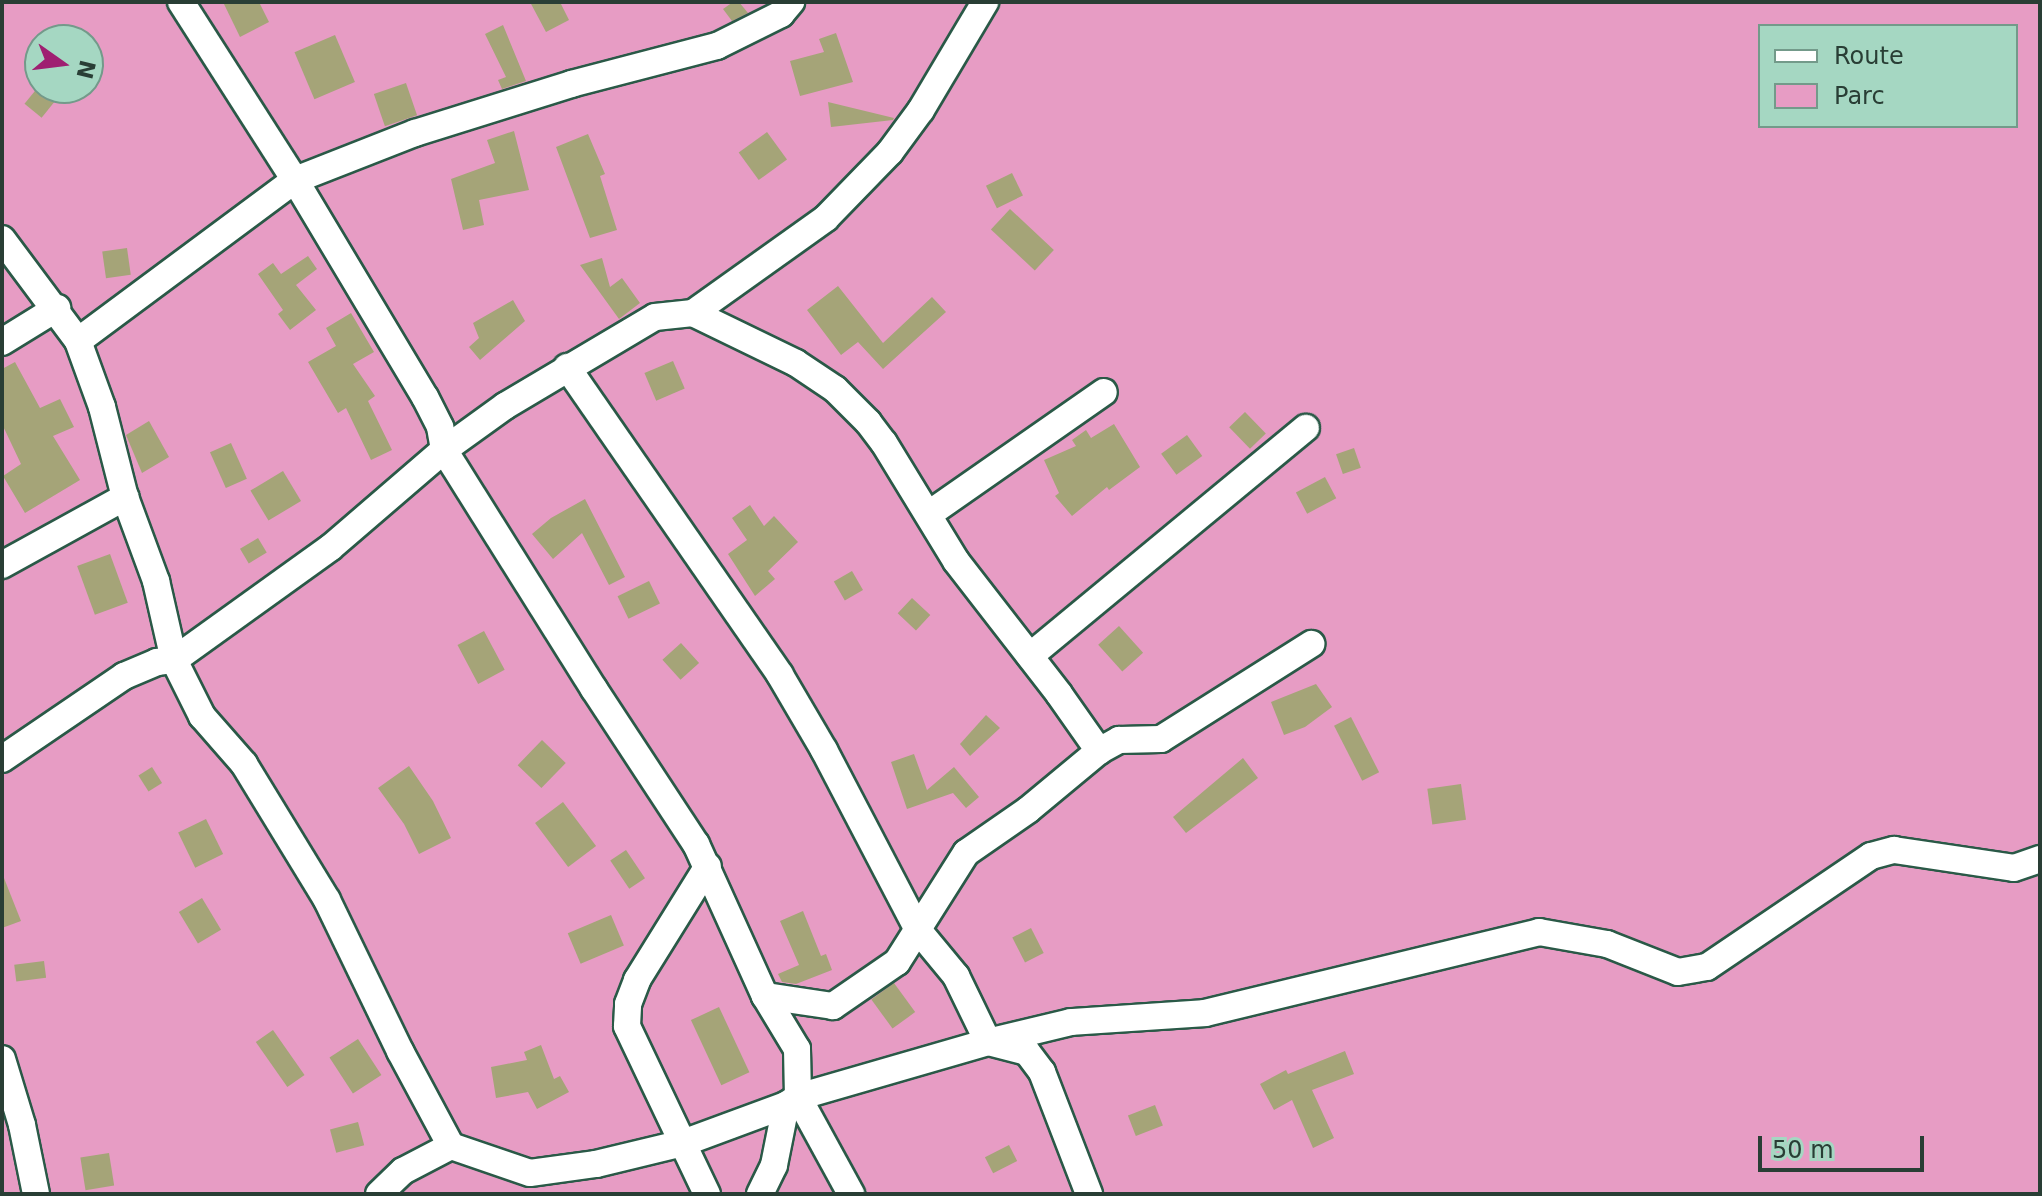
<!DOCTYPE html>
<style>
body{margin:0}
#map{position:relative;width:2042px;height:1196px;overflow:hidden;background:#a5d7c2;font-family:"DejaVu Sans",sans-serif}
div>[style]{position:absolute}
.green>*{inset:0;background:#e79cc4}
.building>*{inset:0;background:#a5a478;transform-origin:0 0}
.roads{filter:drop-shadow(2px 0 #2a5947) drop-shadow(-2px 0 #2a5947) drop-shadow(0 2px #2a5947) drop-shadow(0 -2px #2a5947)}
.minor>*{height:26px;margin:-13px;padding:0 13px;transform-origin:13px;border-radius:13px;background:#fff}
span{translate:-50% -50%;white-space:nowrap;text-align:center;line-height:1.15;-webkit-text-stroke:6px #a5d7c2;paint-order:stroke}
.frame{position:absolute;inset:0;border:4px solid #293e35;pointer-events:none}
.legend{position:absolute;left:1758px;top:24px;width:260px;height:104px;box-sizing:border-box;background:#a5d7c2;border:2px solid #739a8a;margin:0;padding:10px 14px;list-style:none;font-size:24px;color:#293e35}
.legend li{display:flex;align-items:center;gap:16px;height:40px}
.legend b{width:40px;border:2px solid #739a8a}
.north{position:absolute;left:24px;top:24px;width:80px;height:80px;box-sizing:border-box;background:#a5d7c2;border:2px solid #739a8a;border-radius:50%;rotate:104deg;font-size:22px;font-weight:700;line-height:32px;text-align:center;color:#293e35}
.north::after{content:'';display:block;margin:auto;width:28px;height:36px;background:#9f1f71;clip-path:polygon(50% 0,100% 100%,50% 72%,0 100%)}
.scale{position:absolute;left:1758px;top:1136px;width:166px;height:36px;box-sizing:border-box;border:4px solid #293e35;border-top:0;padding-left:10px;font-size:24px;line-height:28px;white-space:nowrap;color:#293e35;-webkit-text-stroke:6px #a5d7c2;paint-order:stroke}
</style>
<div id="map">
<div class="green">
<i style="clip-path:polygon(evenodd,2px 2px,2040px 2px,2040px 1194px,2px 1194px,2px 2px,1760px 26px,2016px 26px,2016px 126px,1760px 126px,1760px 26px,2px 2px,40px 40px,88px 40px,88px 88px,40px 88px,40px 40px)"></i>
</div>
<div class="building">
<i style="clip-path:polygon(223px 2px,259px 2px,269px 22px,240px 37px)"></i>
<i style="clip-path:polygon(530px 2px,560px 2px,569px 20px,546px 32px)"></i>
<i style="clip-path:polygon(733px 2px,739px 2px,748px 13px,732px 21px,723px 9px)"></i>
<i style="clip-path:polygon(503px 25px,526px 81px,502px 89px,498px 80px,506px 77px,485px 34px)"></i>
<i style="clip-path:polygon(836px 33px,853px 82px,800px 96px,790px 61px,824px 52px,819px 39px)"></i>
<i style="left:335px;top:35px;width:51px;height:44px;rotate:67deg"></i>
<i style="left:406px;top:83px;width:34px;height:34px;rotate:71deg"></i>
<i style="left:39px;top:86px;width:22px;height:23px;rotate:39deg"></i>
<i style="clip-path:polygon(828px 102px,894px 118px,893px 120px,831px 127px)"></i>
<i style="clip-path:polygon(514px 131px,529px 190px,479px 200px,484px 225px,463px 230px,451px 179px,495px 163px,487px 140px)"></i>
<i style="left:767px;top:132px;width:34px;height:35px;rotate:54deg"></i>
<i style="clip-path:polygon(588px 134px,605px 174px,600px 176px,617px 230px,590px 238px,556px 147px)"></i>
<i style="left:1012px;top:173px;width:25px;height:29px;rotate:64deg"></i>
<i style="left:1010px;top:209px;width:60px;height:28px;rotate:43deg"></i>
<i style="left:127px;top:248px;width:27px;height:25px;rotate:82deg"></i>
<i style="clip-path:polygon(308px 256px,317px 269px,296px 285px,316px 310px,290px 330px,278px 314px,283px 310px,258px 274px,273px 263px,281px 274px)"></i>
<i style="clip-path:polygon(602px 258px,610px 287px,622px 278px,640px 303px,619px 319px,580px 265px)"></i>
<i style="clip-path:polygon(838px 286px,883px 343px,932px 297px,946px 312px,883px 369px,858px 342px,841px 355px,807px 310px)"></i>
<i style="clip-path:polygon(513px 300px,525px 321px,480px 360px,469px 347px,479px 338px,473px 323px)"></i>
<i style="clip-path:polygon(351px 313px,374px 352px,353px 364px,375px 396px,368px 401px,392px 450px,371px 460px,346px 408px,338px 413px,308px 362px,336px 346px,326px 328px)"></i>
<i style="left:673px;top:361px;width:30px;height:31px;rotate:67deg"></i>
<i style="clip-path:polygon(15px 362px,40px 408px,60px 399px,74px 427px,53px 436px,80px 480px,25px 513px,3px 476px,21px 464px,2px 424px,2px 369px)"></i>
<i style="left:1245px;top:412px;width:30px;height:22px;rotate:46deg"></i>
<i style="clip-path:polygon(149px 421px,169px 457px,142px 473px,126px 435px)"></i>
<i style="clip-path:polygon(1114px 424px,1140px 467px,1109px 490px,1107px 487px,1072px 516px,1055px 496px,1059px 493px,1044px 460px,1076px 446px,1072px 440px,1086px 430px,1091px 438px)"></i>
<i style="left:1187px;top:435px;width:26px;height:32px;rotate:54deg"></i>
<i style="left:231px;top:443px;width:39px;height:23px;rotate:66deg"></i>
<i style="left:1354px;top:448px;width:21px;height:19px;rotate:71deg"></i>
<i style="left:283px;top:471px;width:35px;height:38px;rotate:59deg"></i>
<i style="left:1325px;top:477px;width:24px;height:33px;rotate:62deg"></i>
<i style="clip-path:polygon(585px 499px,625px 577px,609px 585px,582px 533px,553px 559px,532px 534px,551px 518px)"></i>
<i style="clip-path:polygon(750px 505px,764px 526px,774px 516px,798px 542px,768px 571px,775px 579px,755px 596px,728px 554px,747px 540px,732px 518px)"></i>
<i style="left:258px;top:538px;width:17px;height:21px;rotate:59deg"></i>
<i style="left:110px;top:554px;width:52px;height:35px;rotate:70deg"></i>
<i style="left:852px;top:571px;width:22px;height:21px;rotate:60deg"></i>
<i style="left:649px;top:581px;width:25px;height:35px;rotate:64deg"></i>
<i style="left:912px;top:598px;width:25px;height:21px;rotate:43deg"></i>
<i style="left:1119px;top:626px;width:36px;height:28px;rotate:48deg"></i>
<i style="left:484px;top:631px;width:44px;height:30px;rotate:62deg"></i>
<i style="left:681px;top:643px;width:27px;height:25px;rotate:48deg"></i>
<i style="clip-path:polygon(1316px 684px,1332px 707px,1305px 727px,1284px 735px,1271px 702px)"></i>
<i style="clip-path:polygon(986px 715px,1000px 728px,970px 756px,960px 744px)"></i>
<i style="left:1351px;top:717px;width:62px;height:19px;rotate:63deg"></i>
<i style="left:542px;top:740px;width:33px;height:35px;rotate:44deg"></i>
<i style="clip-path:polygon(914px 754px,927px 790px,954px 767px,979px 797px,966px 808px,953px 793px,907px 809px,891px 762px)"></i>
<i style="clip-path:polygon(1243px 758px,1258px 778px,1186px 833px,1173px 817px)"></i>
<i style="clip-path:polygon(409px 766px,433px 801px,451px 838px,419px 854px,404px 824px,378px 788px)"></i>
<i style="left:152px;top:767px;width:19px;height:16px;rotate:58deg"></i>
<i style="left:1461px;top:784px;width:36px;height:34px;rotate:82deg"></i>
<i style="left:563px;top:802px;width:55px;height:35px;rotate:53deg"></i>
<i style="left:206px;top:819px;width:39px;height:31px;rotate:64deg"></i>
<i style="left:626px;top:850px;width:34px;height:19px;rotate:56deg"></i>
<i style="clip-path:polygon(2px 873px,21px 921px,2px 928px)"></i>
<i style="left:202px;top:898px;width:37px;height:27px;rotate:59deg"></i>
<i style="clip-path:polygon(803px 911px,821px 956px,826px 954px,832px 970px,796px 984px,782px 982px,778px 974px,799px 965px,780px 921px)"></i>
<i style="left:611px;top:915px;width:33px;height:47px;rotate:67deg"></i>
<i style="left:1031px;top:928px;width:28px;height:21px;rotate:63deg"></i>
<i style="left:44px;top:961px;width:17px;height:30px;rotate:83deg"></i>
<i style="left:894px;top:983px;width:36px;height:28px;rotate:54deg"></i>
<i style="left:719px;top:1007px;width:72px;height:31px;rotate:65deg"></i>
<i style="left:273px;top:1030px;width:55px;height:21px;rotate:55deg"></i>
<i style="left:358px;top:1039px;width:43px;height:34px;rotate:57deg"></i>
<i style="clip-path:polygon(541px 1045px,554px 1079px,560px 1076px,569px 1092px,537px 1109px,528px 1092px,496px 1098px,491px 1067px,527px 1060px,524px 1052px)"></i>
<i style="clip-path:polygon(1345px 1051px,1354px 1074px,1312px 1090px,1334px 1138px,1313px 1148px,1292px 1100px,1274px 1110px,1260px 1084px,1286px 1070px,1288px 1074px)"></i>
<i style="left:1155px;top:1105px;width:22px;height:29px;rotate:69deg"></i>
<i style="left:358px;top:1122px;width:24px;height:29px;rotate:75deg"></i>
<i style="left:1009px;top:1145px;width:18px;height:27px;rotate:63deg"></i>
<i style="left:109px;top:1153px;width:33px;height:29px;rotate:81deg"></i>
</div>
<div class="roads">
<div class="minor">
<i style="left:181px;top:2px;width:211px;rotate:57.4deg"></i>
<i style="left:295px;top:180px;width:253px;rotate:59.1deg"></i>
<i style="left:425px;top:397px;width:34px;rotate:63deg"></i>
<i style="left:440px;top:427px;width:23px;rotate:80deg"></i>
<i style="left:444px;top:450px;width:282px;rotate:57.9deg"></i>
<i style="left:594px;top:689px;width:186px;rotate:56.7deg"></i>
<i style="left:696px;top:844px;width:167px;rotate:65.6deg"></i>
<i style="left:765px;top:996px;width:62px;rotate:58.9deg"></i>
<i style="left:797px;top:1049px;width:48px;rotate:88.8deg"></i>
<i style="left:798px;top:1097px;width:111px;rotate:61.3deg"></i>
<i style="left:2px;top:239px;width:127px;rotate:53.3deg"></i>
<i style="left:78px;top:341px;width:70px;rotate:70deg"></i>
<i style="left:102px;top:407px;width:93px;rotate:75.7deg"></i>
<i style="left:125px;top:497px;width:90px;rotate:69.7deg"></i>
<i style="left:156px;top:581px;width:81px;rotate:77.2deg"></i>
<i style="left:174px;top:660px;width:63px;rotate:63.4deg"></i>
<i style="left:202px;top:716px;width:64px;rotate:48.8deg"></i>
<i style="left:244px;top:764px;width:159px;rotate:58.6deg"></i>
<i style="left:327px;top:900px;width:168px;rotate:64.2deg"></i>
<i style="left:400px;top:1051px;width:108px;rotate:61.8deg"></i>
<i style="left:693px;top:313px;width:114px;rotate:25.9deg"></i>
<i style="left:796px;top:363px;width:47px;rotate:33.7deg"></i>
<i style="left:835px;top:389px;width:47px;rotate:45deg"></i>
<i style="left:868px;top:422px;width:26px;rotate:53deg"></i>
<i style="left:884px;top:443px;width:138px;rotate:58.6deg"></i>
<i style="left:956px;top:561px;width:168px;rotate:52.2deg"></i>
<i style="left:1059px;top:694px;width:70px;rotate:54.9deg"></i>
<i style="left:1099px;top:751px;width:92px;rotate:140.3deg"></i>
<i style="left:1028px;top:810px;width:75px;rotate:145.3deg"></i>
<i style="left:966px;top:853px;width:129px;rotate:122.3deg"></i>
<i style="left:897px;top:962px;width:78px;rotate:145.5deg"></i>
<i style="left:833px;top:1006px;width:69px;rotate:-171.6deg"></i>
<i style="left:78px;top:341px;width:270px;rotate:-36.6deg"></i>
<i style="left:295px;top:180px;width:129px;rotate:-21.4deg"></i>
<i style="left:415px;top:133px;width:164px;rotate:-17.4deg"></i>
<i style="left:571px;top:84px;width:151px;rotate:-14.6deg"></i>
<i style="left:717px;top:46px;width:72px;rotate:-26.6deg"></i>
<i style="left:781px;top:14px;width:16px;rotate:-50deg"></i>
<i style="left:2px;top:342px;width:65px;rotate:-31.7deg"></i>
<i style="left:567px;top:367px;width:374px;rotate:55.3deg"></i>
<i style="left:780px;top:675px;width:87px;rotate:59.6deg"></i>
<i style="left:824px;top:750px;width:203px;rotate:62.4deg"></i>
<i style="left:918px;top:930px;width:60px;rotate:50.4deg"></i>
<i style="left:956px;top:976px;width:73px;rotate:64.1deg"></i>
<i style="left:988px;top:1042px;width:40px;rotate:14.4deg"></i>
<i style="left:1027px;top:1052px;width:25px;rotate:53deg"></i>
<i style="left:1042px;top:1072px;width:131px;rotate:68.9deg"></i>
<i style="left:929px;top:514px;width:213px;rotate:-34.9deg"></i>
<i style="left:2px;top:565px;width:141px;rotate:-28.9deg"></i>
<i style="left:1030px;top:656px;width:358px;rotate:-39.6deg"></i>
<i style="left:1099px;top:751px;width:23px;rotate:-29deg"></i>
<i style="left:1119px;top:740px;width:42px;rotate:-1.4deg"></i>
<i style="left:1161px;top:739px;width:178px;rotate:-32.3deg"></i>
<i style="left:2px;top:759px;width:148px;rotate:-34.2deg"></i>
<i style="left:124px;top:676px;width:36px;rotate:-23deg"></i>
<i style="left:157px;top:662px;width:17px;rotate:-7deg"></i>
<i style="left:174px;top:660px;width:192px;rotate:-35.7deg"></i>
<i style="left:330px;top:548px;width:150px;rotate:-40.7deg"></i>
<i style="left:444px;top:450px;width:75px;rotate:-35.8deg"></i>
<i style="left:505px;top:406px;width:174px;rotate:-30.7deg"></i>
<i style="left:655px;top:317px;width:38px;rotate:-6deg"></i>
<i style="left:693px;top:313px;width:163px;rotate:-35.5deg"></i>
<i style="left:826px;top:218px;width:92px;rotate:-45.9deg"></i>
<i style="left:890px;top:152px;width:52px;rotate:-53.6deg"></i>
<i style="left:921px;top:110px;width:126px;rotate:-59.3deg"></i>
<i style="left:2px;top:1059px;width:69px;rotate:73.1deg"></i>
<i style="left:22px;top:1125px;width:70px;rotate:78.5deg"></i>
<i style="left:379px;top:1194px;width:33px;rotate:-44deg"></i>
<i style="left:403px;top:1171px;width:54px;rotate:-27.5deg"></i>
<i style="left:451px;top:1146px;width:83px;rotate:18.9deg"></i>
<i style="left:530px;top:1173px;width:67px;rotate:-7.8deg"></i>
<i style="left:596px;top:1164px;width:89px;rotate:-13.6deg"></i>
<i style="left:683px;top:1143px;width:110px;rotate:-20.3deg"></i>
<i style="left:786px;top:1105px;width:14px;rotate:-34deg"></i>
<i style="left:798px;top:1097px;width:198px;rotate:-16.1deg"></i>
<i style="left:988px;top:1042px;width:85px;rotate:-13.5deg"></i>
<i style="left:1071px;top:1022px;width:134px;rotate:-3.8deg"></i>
<i style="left:1205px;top:1013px;width:344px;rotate:-13.6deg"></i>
<i style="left:1539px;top:932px;width:69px;rotate:10deg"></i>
<i style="left:1607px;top:944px;width:76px;rotate:21.5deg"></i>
<i style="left:1678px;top:972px;width:29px;rotate:-10deg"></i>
<i style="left:1707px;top:967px;width:198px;rotate:-34.1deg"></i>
<i style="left:1871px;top:856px;width:24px;rotate:-15deg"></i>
<i style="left:1894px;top:850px;width:121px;rotate:8.5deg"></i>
<i style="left:2014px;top:868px;width:28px;rotate:-19deg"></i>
<i style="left:707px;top:1194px;width:186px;rotate:-115.5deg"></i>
<i style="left:627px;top:1026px;width:22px;rotate:-87deg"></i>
<i style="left:628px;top:1004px;width:26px;rotate:-69deg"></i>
<i style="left:637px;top:980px;width:134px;rotate:-58.1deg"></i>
<i style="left:760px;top:1194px;width:32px;rotate:-64deg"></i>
<i style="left:774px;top:1165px;width:61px;rotate:-78.7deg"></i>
</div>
</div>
<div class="frame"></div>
<ul class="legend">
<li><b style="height:10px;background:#fff"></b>Route</li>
<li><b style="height:22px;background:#e79cc4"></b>Parc</li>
</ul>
<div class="north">N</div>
<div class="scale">50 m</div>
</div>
